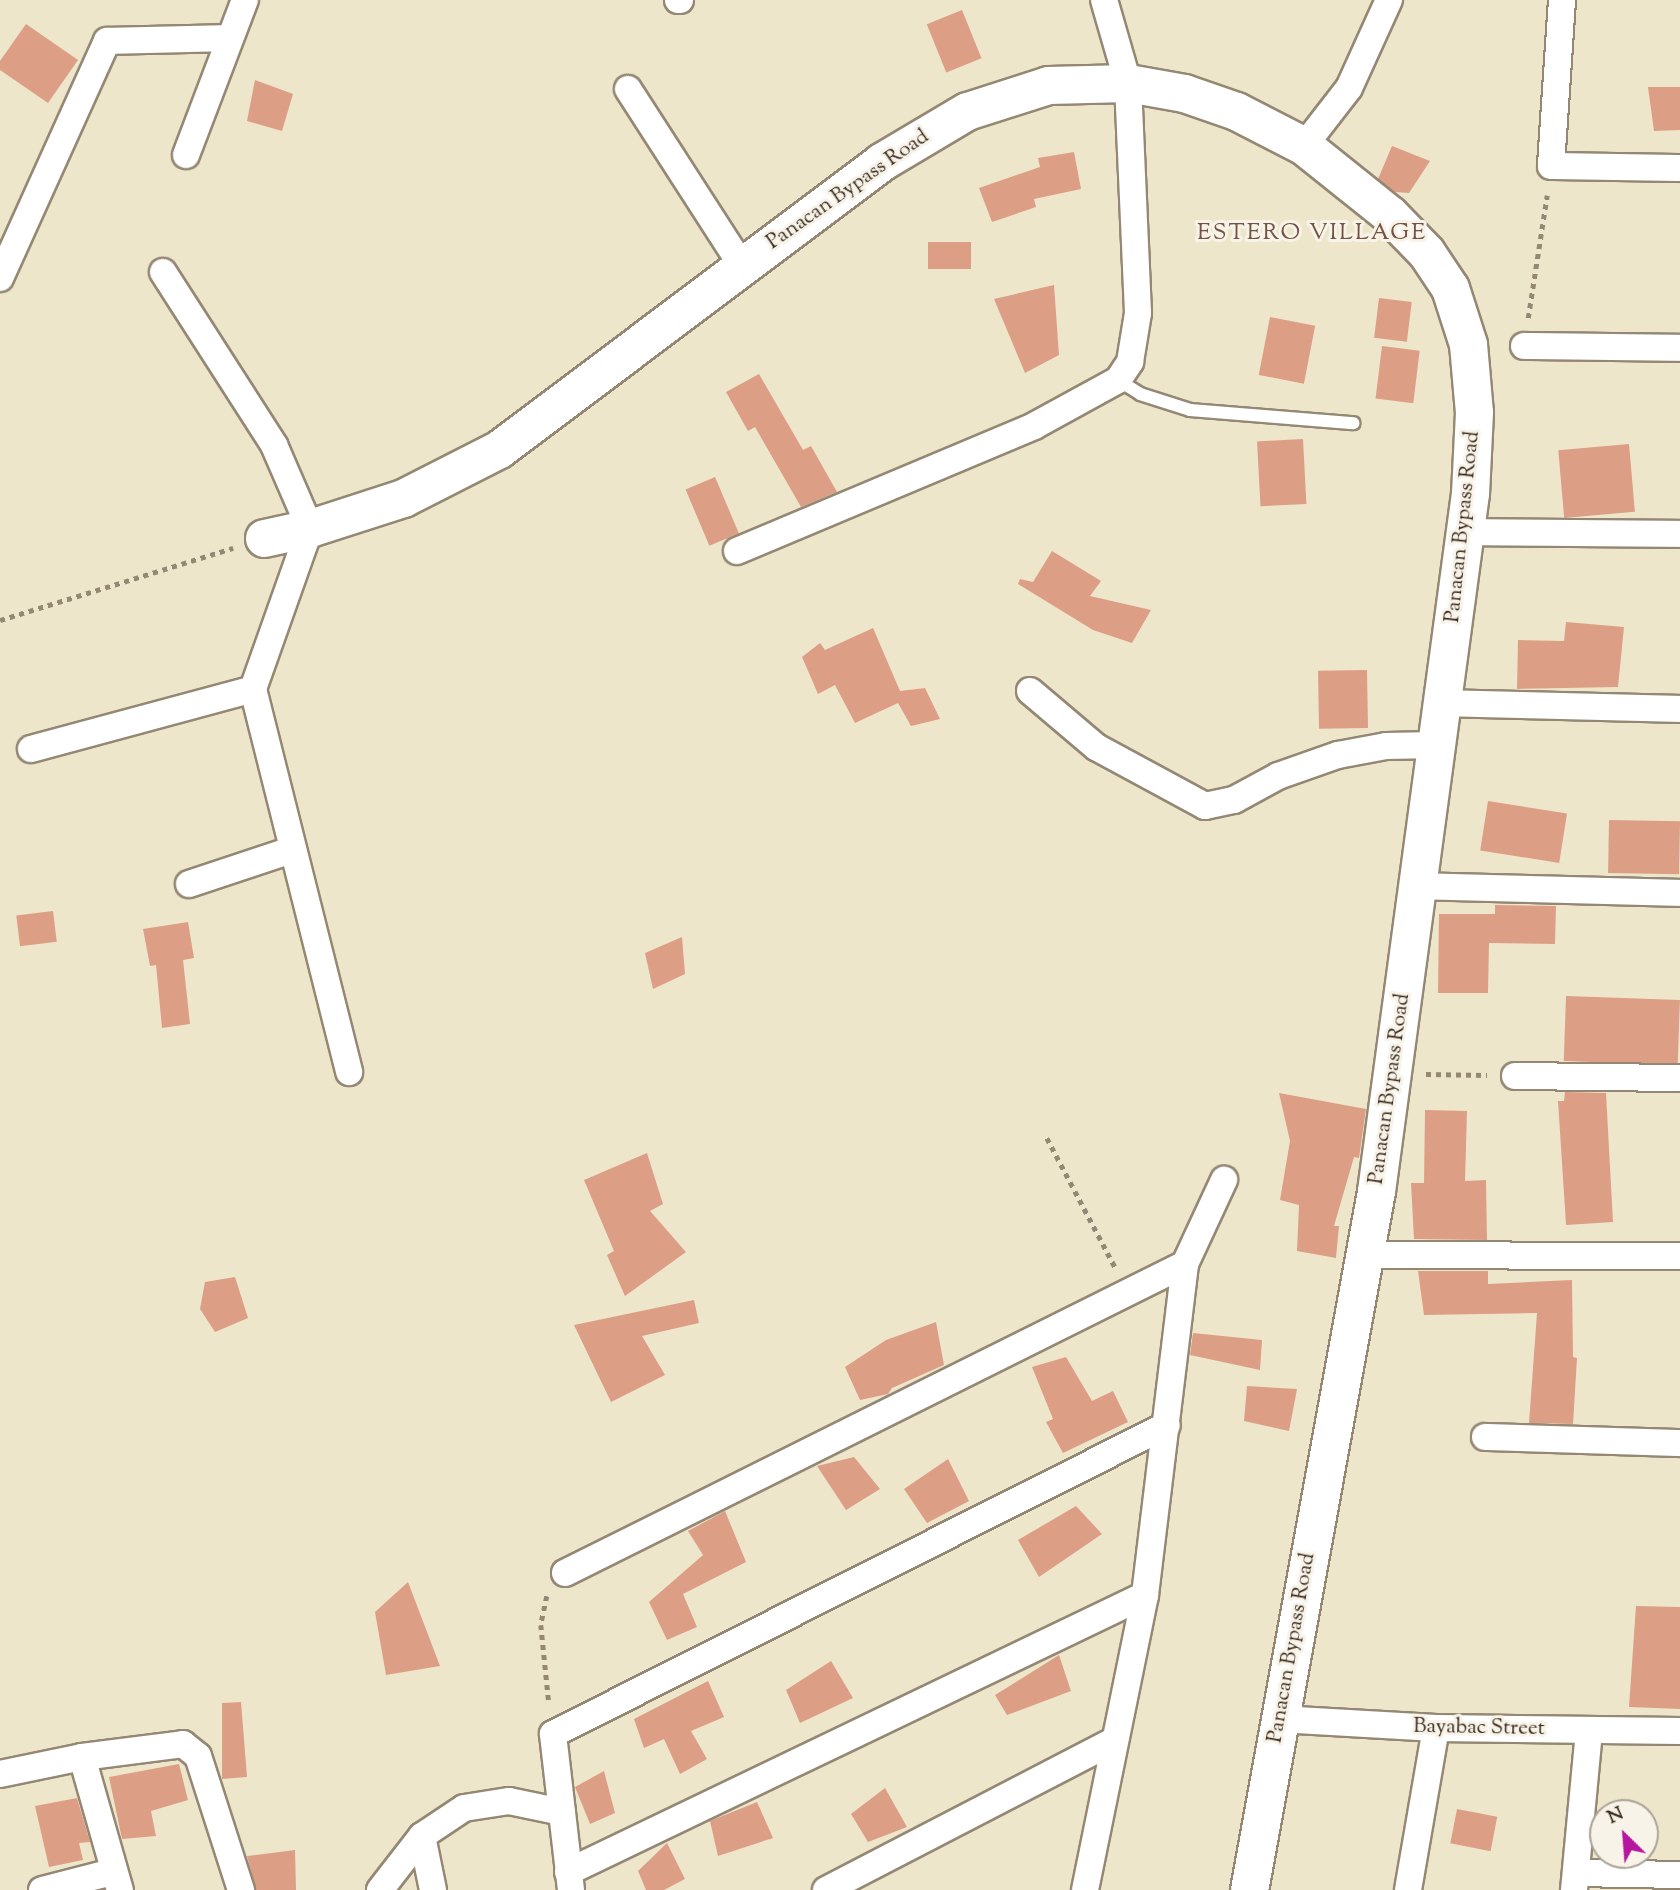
<!DOCTYPE html>
<style>
body{margin:0}
#map{position:relative;width:1680px;height:1890px;overflow:hidden;background:#eee6cb;font-family:"Sorts Mill Goudy",serif}
div>[style]{position:absolute}
.building>*{inset:0;background:#dd9e86;transform-origin:0 0}
.path>*{height:4.5px;margin-top:-2.25px;transform-origin:0;background:repeating-linear-gradient(90deg,#948874 0 5px,transparent 0 10px)}
.roads{filter:drop-shadow(2px 0 #948874) drop-shadow(-2px 0 #948874) drop-shadow(0 2px #948874) drop-shadow(0 -2px #948874)}
.lane>*{height:12px;margin:-6px;padding:0 6px;transform-origin:6px;border-radius:6px;background:#fff}
.street>*{height:26px;margin:-13px;padding:0 13px;transform-origin:13px;border-radius:13px;background:#fff}
.secondary>*{height:37px;margin:-18.5px;padding:0 18.5px;transform-origin:18.5px;border-radius:18.5px;background:#fff}
span{translate:-50% -50%;white-space:nowrap;text-align:center;line-height:1.15;-webkit-text-stroke:6px #f7f3e8;paint-order:stroke}
.street-label{font-size:21px;color:#3b2a1e}
.neighbourhood-label{font-size:23px;color:#745342;letter-spacing:2px}
.north{position:absolute;left:1589px;top:1799px;width:70px;height:70px;box-sizing:border-box;background:#f7f3e8;border:2px solid #aca397;border-radius:50%;rotate:335deg;font-size:19px;font-weight:700;line-height:28px;text-align:center;color:#3b2a1e}
.north::after{content:'';display:block;margin:auto;width:24px;height:32px;background:#b5179e;clip-path:polygon(50% 0,100% 100%,50% 72%,0 100%)}
</style>
<div id="map">
<div class="building">
<i style="left:962px;top:10px;width:52px;height:38px;rotate:68deg"></i>
<i style="clip-path:polygon(26px 24px,78px 60px,48px 103px,0 70px,0 61px)"></i>
<i style="clip-path:polygon(255px 80px,293px 94px,282px 131px,247px 121px)"></i>
<i style="clip-path:polygon(1648px 87px,1680px 87px,1680px 130px,1654px 131px)"></i>
<i style="clip-path:polygon(1392px 146px,1430px 161px,1409px 193px,1395px 192px,1378px 179px)"></i>
<i style="clip-path:polygon(1074px 152px,1081px 189px,1034px 199px,1036px 207px,992px 222px,979px 188px,1040px 167px,1038px 158px)"></i>
<i style="left:928px;top:242px;width:43px;height:27px"></i>
<i style="clip-path:polygon(1054px 285px,1059px 355px,1025px 373px,994px 299px)"></i>
<i style="left:1379px;top:298px;width:33px;height:40px;rotate:7deg"></i>
<i style="left:1270px;top:317px;width:46px;height:59px;rotate:11deg"></i>
<i style="left:1382px;top:346px;width:38px;height:53px;rotate:7deg"></i>
<i style="clip-path:polygon(759px 374px,803px 450px,811px 446px,837px 492px,801px 507px,755px 427px,748px 431px,726px 392px)"></i>
<i style="left:1303px;top:439px;width:65px;height:46px;rotate:87deg"></i>
<i style="left:1629px;top:444px;width:68px;height:71px;rotate:85deg"></i>
<i style="left:715px;top:477px;width:61px;height:32px;rotate:67deg"></i>
<i style="clip-path:polygon(1052px 551px,1101px 581px,1090px 596px,1151px 610px,1132px 643px,1093px 630px,1018px 584px,1020px 579px,1033px 582px)"></i>
<i style="clip-path:polygon(1566px 622px,1624px 627px,1618px 687px,1517px 689px,1518px 640px,1564px 641px)"></i>
<i style="clip-path:polygon(873px 628px,900px 691px,925px 688px,940px 719px,911px 726px,898px 703px,855px 723px,835px 685px,818px 694px,802px 657px,820px 643px,825px 650px)"></i>
<i style="left:1367px;top:670px;width:58px;height:49px;rotate:89deg"></i>
<i style="left:1488px;top:801px;width:80px;height:50px;rotate:9deg"></i>
<i style="left:1609px;top:820px;width:71px;height:53px;rotate:1deg"></i>
<i style="clip-path:polygon(1495px 905px,1556px 906px,1555px 944px,1489px 943px,1488px 993px,1438px 993px,1439px 914px,1495px 914px)"></i>
<i style="left:53px;top:911px;width:31px;height:37px;rotate:83deg"></i>
<i style="clip-path:polygon(188px 922px,194px 958px,183px 960px,190px 1024px,162px 1028px,156px 965px,150px 966px,143px 929px)"></i>
<i style="clip-path:polygon(682px 937px,685px 974px,653px 989px,645px 953px)"></i>
<i style="left:1566px;top:996px;width:114px;height:65px;rotate:2deg"></i>
<i style="clip-path:polygon(1565px 1092px,1606px 1093px,1613px 1222px,1566px 1225px,1558px 1101px,1564px 1101px)"></i>
<i style="clip-path:polygon(1279px 1093px,1366px 1109px,1359px 1158px,1354px 1157px,1334px 1226px,1339px 1226px,1336px 1258px,1297px 1251px,1299px 1205px,1280px 1200px,1290px 1141px)"></i>
<i style="clip-path:polygon(1425px 1110px,1467px 1111px,1465px 1181px,1486px 1180px,1487px 1240px,1414px 1239px,1411px 1183px,1424px 1183px)"></i>
<i style="clip-path:polygon(647px 1153px,663px 1204px,650px 1211px,686px 1252px,625px 1296px,607px 1255px,614px 1251px,584px 1180px)"></i>
<i style="clip-path:polygon(1418px 1271px,1488px 1271px,1488px 1284px,1572px 1280px,1573px 1357px,1577px 1358px,1573px 1424px,1529px 1423px,1537px 1313px,1424px 1315px)"></i>
<i style="clip-path:polygon(235px 1277px,248px 1318px,215px 1332px,200px 1309px,205px 1282px)"></i>
<i style="clip-path:polygon(694px 1300px,699px 1323px,642px 1336px,665px 1375px,611px 1402px,574px 1325px)"></i>
<i style="clip-path:polygon(936px 1322px,944px 1365px,892px 1388px,888px 1394px,860px 1400px,845px 1367px,886px 1340px)"></i>
<i style="clip-path:polygon(1193px 1333px,1262px 1340px,1260px 1370px,1190px 1355px)"></i>
<i style="clip-path:polygon(1066px 1357px,1092px 1401px,1113px 1391px,1128px 1422px,1063px 1453px,1046px 1422px,1053px 1419px,1032px 1367px)"></i>
<i style="clip-path:polygon(1247px 1386px,1297px 1389px,1289px 1431px,1244px 1421px)"></i>
<i style="clip-path:polygon(854px 1457px,880px 1489px,846px 1510px,817px 1466px)"></i>
<i style="clip-path:polygon(948px 1459px,969px 1501px,927px 1523px,904px 1489px)"></i>
<i style="clip-path:polygon(1076px 1506px,1102px 1534px,1039px 1577px,1018px 1540px)"></i>
<i style="clip-path:polygon(725px 1511px,746px 1562px,683px 1594px,697px 1627px,667px 1640px,649px 1602px,703px 1555px,688px 1531px)"></i>
<i style="clip-path:polygon(408px 1582px,440px 1666px,386px 1675px,375px 1612px)"></i>
<i style="clip-path:polygon(1636px 1606px,1680px 1607px,1680px 1709px,1629px 1707px)"></i>
<i style="clip-path:polygon(1059px 1655px,1071px 1691px,1007px 1715px,995px 1695px)"></i>
<i style="clip-path:polygon(831px 1661px,853px 1698px,800px 1723px,786px 1690px)"></i>
<i style="clip-path:polygon(708px 1681px,724px 1717px,691px 1731px,707px 1759px,680px 1774px,664px 1739px,644px 1748px,634px 1719px)"></i>
<i style="clip-path:polygon(241px 1702px,247px 1777px,222px 1779px,222px 1703px)"></i>
<i style="clip-path:polygon(179px 1764px,188px 1800px,151px 1811px,156px 1836px,122px 1839px,109px 1777px)"></i>
<i style="clip-path:polygon(604px 1771px,615px 1813px,590px 1824px,575px 1787px)"></i>
<i style="clip-path:polygon(885px 1788px,907px 1827px,868px 1842px,851px 1814px)"></i>
<i style="clip-path:polygon(77px 1798px,90px 1842px,79px 1843px,83px 1860px,49px 1867px,35px 1806px)"></i>
<i style="clip-path:polygon(757px 1802px,773px 1838px,718px 1856px,710px 1821px)"></i>
<i style="left:1457px;top:1809px;width:41px;height:35px;rotate:11deg"></i>
<i style="clip-path:polygon(667px 1843px,685px 1879px,664px 1890px,646px 1890px,638px 1871px)"></i>
<i style="clip-path:polygon(295px 1850px,296px 1890px,256px 1890px,247px 1856px)"></i>
</div>
<div class="path">
<i style="left:1528px;top:318px;width:124px;rotate:-81.2deg"></i>
<i style="left:0;top:620px;width:244px;rotate:-17.2deg"></i>
<i style="left:1426px;top:1074px;width:61px;rotate:0.9deg"></i>
<i style="left:1047px;top:1138px;width:146px;rotate:62.2deg"></i>
<i style="left:547px;top:1596px;width:30px;rotate:102deg"></i>
<i style="left:541px;top:1625px;width:79px;rotate:84.2deg"></i>
</div>
<div class="roads">
<div class="lane">
<i style="left:1118px;top:380px;width:26px;rotate:32deg"></i>
<i style="left:1140px;top:394px;width:52px;rotate:17.7deg"></i>
<i style="left:1190px;top:410px;width:164px;rotate:4.6deg"></i>
</div>
<div class="street">
<i style="left:678px;top:0;width:2px"></i>
<i style="left:1562px;top:0;width:166px;rotate:93.8deg"></i>
<i style="left:1551px;top:166px;width:129px;rotate:0.9deg"></i>
<i style="left:628px;top:89px;width:211px;rotate:57.2deg"></i>
<i style="left:1304px;top:146px;width:73px;rotate:-52.2deg"></i>
<i style="left:1349px;top:88px;width:97px;rotate:-65.6deg"></i>
<i style="left:186px;top:155px;width:166px;rotate:-69.2deg"></i>
<i style="left:163px;top:272px;width:206px;rotate:57.3deg"></i>
<i style="left:274px;top:445px;width:90px;rotate:66.6deg"></i>
<i style="left:310px;top:528px;width:171px;rotate:109.5deg"></i>
<i style="left:253px;top:689px;width:395px;rotate:75.9deg"></i>
<i style="left:0;top:278px;width:260px;rotate:-65.7deg"></i>
<i style="left:107px;top:41px;width:122px;rotate:-1.4deg"></i>
<i style="left:1524px;top:346px;width:156px;rotate:0.7deg"></i>
<i style="left:1466px;top:532px;width:214px;rotate:0.5deg"></i>
<i style="left:737px;top:551px;width:322px;rotate:-22.8deg"></i>
<i style="left:1034px;top:426px;width:96px;rotate:-28.7deg"></i>
<i style="left:1118px;top:380px;width:22px;rotate:-56deg"></i>
<i style="left:1130px;top:362px;width:50px;rotate:-80.7deg"></i>
<i style="left:1138px;top:313px;width:230px;rotate:-92.5deg"></i>
<i style="left:1128px;top:83px;width:86px;rotate:-106.1deg"></i>
<i style="left:1030px;top:691px;width:87px;rotate:40.3deg"></i>
<i style="left:1096px;top:747px;width:124px;rotate:28.4deg"></i>
<i style="left:1205px;top:806px;width:30px;rotate:-12deg"></i>
<i style="left:1234px;top:800px;width:50px;rotate:-28.6deg"></i>
<i style="left:1278px;top:776px;width:64px;rotate:-19.3deg"></i>
<i style="left:1338px;top:755px;width:49px;rotate:-10.6deg"></i>
<i style="left:1386px;top:746px;width:50px;rotate:-1.1deg"></i>
<i style="left:1442px;top:703px;width:238px;rotate:1.4deg"></i>
<i style="left:31px;top:749px;width:230px;rotate:-15.1deg"></i>
<i style="left:189px;top:884px;width:108px;rotate:-18.4deg"></i>
<i style="left:1417px;top:886px;width:263px;rotate:1.5deg"></i>
<i style="left:1515px;top:1076px;width:165px;rotate:0.7deg"></i>
<i style="left:1365px;top:1255px;width:315px;rotate:0.2deg"></i>
<i style="left:1485px;top:1437px;width:195px;rotate:1.8deg"></i>
<i style="left:565px;top:1573px;width:693px;rotate:-26.49deg"></i>
<i style="left:1279px;top:1719px;width:157px;rotate:3.3deg"></i>
<i style="left:1436px;top:1728px;width:244px;rotate:0.7deg"></i>
<i style="left:82px;top:1757px;width:138px;rotate:74.1deg"></i>
<i style="left:0;top:1774px;width:84px;rotate:-11.7deg"></i>
<i style="left:82px;top:1757px;width:102px;rotate:-7.3deg"></i>
<i style="left:183px;top:1744px;width:19px;rotate:39deg"></i>
<i style="left:198px;top:1756px;width:141px;rotate:72.2deg"></i>
<i style="left:422px;top:1836px;width:55px;rotate:78.5deg"></i>
<i style="left:568px;top:1872px;width:640px;rotate:-25.64deg"></i>
<i style="left:1576px;top:1873px;width:104px;rotate:1.1deg"></i>
<i style="left:42px;top:1890px;width:72px;rotate:-14.4deg"></i>
<i style="left:380px;top:1890px;width:68px;rotate:-52.1deg"></i>
<i style="left:422px;top:1836px;width:50px;rotate:-33.7deg"></i>
<i style="left:464px;top:1808px;width:46px;rotate:-8.8deg"></i>
<i style="left:509px;top:1801px;width:54px;rotate:11.7deg"></i>
<i style="left:571px;top:1890px;width:157px;rotate:-96.6deg"></i>
<i style="left:553px;top:1734px;width:687px;rotate:-26.71deg"></i>
<i style="left:826px;top:1890px;width:323px;rotate:-27.4deg"></i>
<i style="left:1085px;top:1890px;width:301px;rotate:-78.5deg"></i>
<i style="left:1145px;top:1595px;width:333px;rotate:-83.1deg"></i>
<i style="left:1185px;top:1264px;width:93px;rotate:-65.1deg"></i>
<i style="left:1408px;top:1890px;width:164px;rotate:-80.2deg"></i>
<i style="left:1574px;top:1890px;width:160px;rotate:-84.6deg"></i>
</div>
<div class="secondary">
<i style="left:264px;top:538px;width:47px;rotate:-12.3deg"></i>
<i style="left:310px;top:528px;width:98px;rotate:-17.9deg"></i>
<i style="left:403px;top:498px;width:108px;rotate:-27deg"></i>
<i style="left:499px;top:449px;width:478px;rotate:-36.9deg"></i>
<i style="left:881px;top:162px;width:100px;rotate:-30.7deg"></i>
<i style="left:967px;top:111px;width:85px;rotate:-17.8deg"></i>
<i style="left:1048px;top:85px;width:80px;rotate:-1.4deg"></i>
<i style="left:1128px;top:83px;width:57px;rotate:10.1deg"></i>
<i style="left:1184px;top:93px;width:55px;rotate:19.1deg"></i>
<i style="left:1236px;top:111px;width:76px;rotate:27.2deg"></i>
<i style="left:1304px;top:146px;width:109px;rotate:38.7deg"></i>
<i style="left:1389px;top:214px;width:53px;rotate:45.8deg"></i>
<i style="left:1426px;top:252px;width:43px;rotate:56.3deg"></i>
<i style="left:1450px;top:288px;width:59px;rotate:72.2deg"></i>
<i style="left:1468px;top:344px;width:68px;rotate:85deg"></i>
<i style="left:1474px;top:412px;width:81px;rotate:92.8deg"></i>
<i style="left:1470px;top:493px;width:704px;rotate:97.67deg"></i>
<i style="left:1376px;top:1191px;width:710px;rotate:100.3deg"></i>
</div>
</div>
<div class="street-label">
<span style="left:848px;top:190px;rotate:-35deg">Panacan Bypass Road</span>
<span style="left:1463px;top:527px;rotate:-84deg">Panacan Bypass Road</span>
<span style="left:1390px;top:1089px;rotate:-82deg">Panacan Bypass Road</span>
<span style="left:1292px;top:1648px;rotate:-80deg">Panacan Bypass Road</span>
<span style="left:1479px;top:1728px;rotate:1deg">Bayabac Street</span>
</div>
<div class="neighbourhood-label">
<span style="left:1312px;top:234px">ESTERO VILLAGE</span>
</div>
<div class="north">N</div>
</div>
